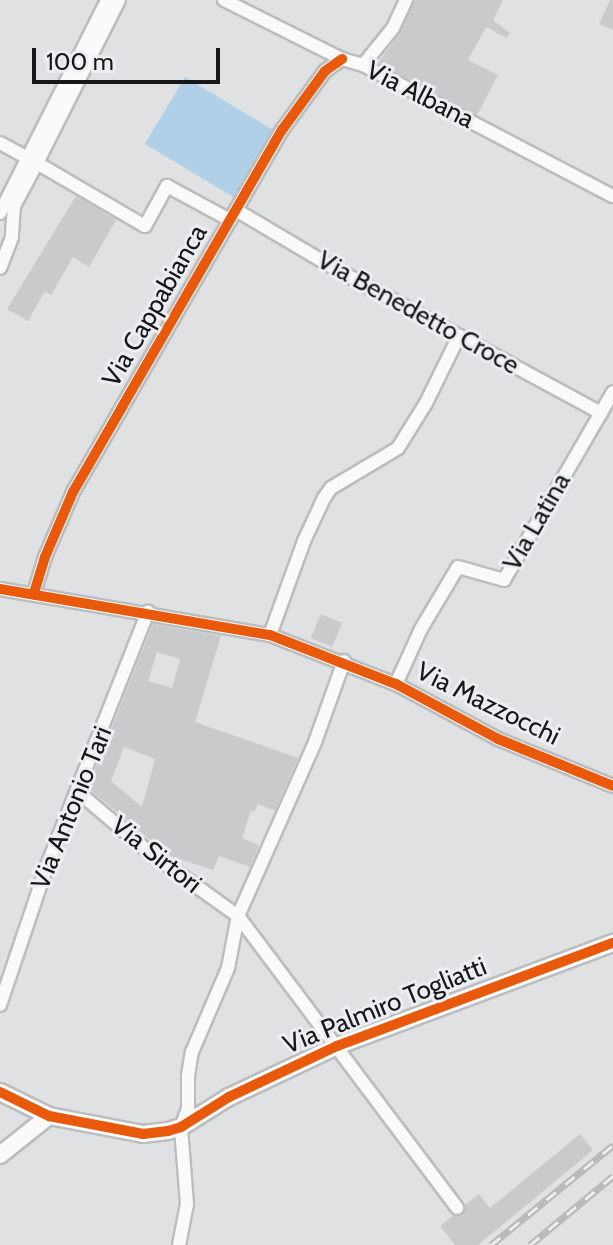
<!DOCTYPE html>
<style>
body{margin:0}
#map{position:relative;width:613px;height:1245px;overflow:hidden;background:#dfe1e3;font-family:Cabin,sans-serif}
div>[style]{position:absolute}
.green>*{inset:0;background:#afd0e7;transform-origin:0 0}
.building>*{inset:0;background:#c8cacb;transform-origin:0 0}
.roads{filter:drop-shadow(2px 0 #bcbdbf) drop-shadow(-2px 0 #bcbdbf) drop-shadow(0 2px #bcbdbf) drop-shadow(0 -2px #bcbdbf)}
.minor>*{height:12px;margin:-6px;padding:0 6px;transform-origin:6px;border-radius:6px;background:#fafafb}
.tertiary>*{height:16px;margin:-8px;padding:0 8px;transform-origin:8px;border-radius:8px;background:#fafafb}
.rail>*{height:7px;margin-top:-3.5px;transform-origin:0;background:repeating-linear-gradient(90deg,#ebeff1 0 12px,#b8b8b8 0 24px);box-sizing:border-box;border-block:2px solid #b8b8b8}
.cycleway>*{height:10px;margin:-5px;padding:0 5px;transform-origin:5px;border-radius:5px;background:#e8590c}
span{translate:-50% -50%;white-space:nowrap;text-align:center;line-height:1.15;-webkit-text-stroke:6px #ebeff1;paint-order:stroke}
.street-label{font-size:26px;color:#151718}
.scale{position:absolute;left:32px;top:48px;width:188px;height:36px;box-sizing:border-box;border:4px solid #151718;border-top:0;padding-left:10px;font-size:24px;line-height:28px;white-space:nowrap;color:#151718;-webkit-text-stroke:6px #ebeff1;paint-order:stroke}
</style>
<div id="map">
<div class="green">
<i style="left:185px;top:77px;width:111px;height:78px;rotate:31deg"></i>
</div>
<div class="building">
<i style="clip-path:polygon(415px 0,503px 0,493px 20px,510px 33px,507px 38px,486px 27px,468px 60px,498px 75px,477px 115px,378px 63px,401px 32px)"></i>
<i style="clip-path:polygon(610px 0,613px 0,613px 30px,599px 24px)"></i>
<i style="clip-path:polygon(76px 196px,116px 220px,89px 267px,73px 257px,51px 295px,45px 291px,28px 321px,7px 309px)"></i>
<i style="left:321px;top:614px;width:23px;height:26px;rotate:23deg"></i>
<i style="clip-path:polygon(evenodd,153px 624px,221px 636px,195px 722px,298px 758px,275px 811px,258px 804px,254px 812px,251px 810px,242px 838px,259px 845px,250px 867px,219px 856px,213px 870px,170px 856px,88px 788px,153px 624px,157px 652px,180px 659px,172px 688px,148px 681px,157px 652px,153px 624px,124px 747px,155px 759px,142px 807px,111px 781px,124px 747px)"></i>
<i style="clip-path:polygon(580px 1134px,593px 1150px,478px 1245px,455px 1245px,440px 1226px,453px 1216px,463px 1215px,465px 1205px,479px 1194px,490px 1208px)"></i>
</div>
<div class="roads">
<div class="minor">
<i style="left:119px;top:0;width:182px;rotate:116.7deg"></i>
<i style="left:37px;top:163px;width:125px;rotate:30.3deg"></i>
<i style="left:145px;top:226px;width:46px;rotate:-61.2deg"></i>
<i style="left:167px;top:186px;width:72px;rotate:28.4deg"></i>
<i style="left:224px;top:0;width:132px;rotate:26.6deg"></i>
<i style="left:342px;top:59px;width:22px;rotate:16deg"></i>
<i style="left:363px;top:65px;width:282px;rotate:27.7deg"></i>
<i style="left:363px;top:65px;width:48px;rotate:-51deg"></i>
<i style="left:393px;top:28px;width:31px;rotate:-65deg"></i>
<i style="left:0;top:143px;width:42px;rotate:28.4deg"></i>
<i style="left:37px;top:163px;width:49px;rotate:118.1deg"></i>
<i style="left:14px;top:206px;width:31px;rotate:94deg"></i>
<i style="left:12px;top:237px;width:33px;rotate:111deg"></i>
<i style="left:236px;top:210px;width:122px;rotate:30.6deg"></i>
<i style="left:341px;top:272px;width:296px;rotate:28.5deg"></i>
<i style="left:0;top:213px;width:238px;rotate:-63.3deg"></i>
<i style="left:0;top:589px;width:274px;rotate:9.7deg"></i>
<i style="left:270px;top:635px;width:135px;rotate:21.3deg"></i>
<i style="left:396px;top:684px;width:116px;rotate:28.3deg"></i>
<i style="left:498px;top:739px;width:124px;rotate:22.2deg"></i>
<i style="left:34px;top:593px;width:38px;rotate:-73deg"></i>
<i style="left:45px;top:557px;width:71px;rotate:-66.7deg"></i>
<i style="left:73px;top:492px;width:98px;rotate:-60deg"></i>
<i style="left:122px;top:407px;width:320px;rotate:-60deg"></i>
<i style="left:282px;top:130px;width:73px;rotate:-53.9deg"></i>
<i style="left:325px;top:71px;width:21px;rotate:-35deg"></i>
<i style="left:270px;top:635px;width:100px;rotate:-70.1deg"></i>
<i style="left:304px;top:541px;width:47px;rotate:-65.1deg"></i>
<i style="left:324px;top:498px;width:12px;rotate:-55deg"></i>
<i style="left:331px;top:488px;width:78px;rotate:-30.8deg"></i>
<i style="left:398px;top:448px;width:53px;rotate:-58.1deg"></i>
<i style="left:426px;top:403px;width:75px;rotate:-63.8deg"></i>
<i style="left:396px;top:684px;width:60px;rotate:-65.6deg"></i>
<i style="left:421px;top:629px;width:72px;rotate:-59.2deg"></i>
<i style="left:458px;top:567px;width:48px;rotate:15.8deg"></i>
<i style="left:504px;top:580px;width:217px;rotate:-59.9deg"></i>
<i style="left:77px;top:791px;width:96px;rotate:40.3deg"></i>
<i style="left:150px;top:853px;width:108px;rotate:35.6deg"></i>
<i style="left:238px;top:916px;width:365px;rotate:53.1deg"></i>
<i style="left:0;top:1005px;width:145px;rotate:-71.4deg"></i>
<i style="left:46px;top:868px;width:276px;rotate:-68.3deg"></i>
<i style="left:179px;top:1245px;width:42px;rotate:-79deg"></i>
<i style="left:187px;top:1204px;width:77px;rotate:-94.5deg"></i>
<i style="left:181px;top:1127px;width:19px;rotate:-69deg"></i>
<i style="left:188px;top:1109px;width:33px;rotate:-90deg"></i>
<i style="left:188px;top:1076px;width:24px;rotate:-81deg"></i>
<i style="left:192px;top:1052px;width:91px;rotate:-66.8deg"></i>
<i style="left:228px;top:968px;width:53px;rotate:-79.1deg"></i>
<i style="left:238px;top:916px;width:190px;rotate:-66.1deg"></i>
<i style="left:315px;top:742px;width:86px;rotate:-70.3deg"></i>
</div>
<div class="tertiary">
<i style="left:0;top:1092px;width:55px;rotate:26.1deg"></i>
<i style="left:49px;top:1116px;width:96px;rotate:10.8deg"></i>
<i style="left:143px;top:1134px;width:25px;rotate:-7deg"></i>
<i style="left:168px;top:1131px;width:14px;rotate:-17deg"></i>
<i style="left:181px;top:1127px;width:57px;rotate:-32deg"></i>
<i style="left:229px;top:1097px;width:119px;rotate:-25.3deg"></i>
<i style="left:337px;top:1046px;width:295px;rotate:-20.5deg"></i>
<i style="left:0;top:1155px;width:63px;rotate:-38.5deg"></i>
</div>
</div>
<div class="rail">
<i style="left:491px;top:1245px;width:158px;rotate:-39.3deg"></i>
<i style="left:530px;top:1245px;width:108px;rotate:-39.7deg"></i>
</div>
<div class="cycleway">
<i style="left:0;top:589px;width:274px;rotate:9.7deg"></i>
<i style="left:270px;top:635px;width:135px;rotate:21.3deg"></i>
<i style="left:396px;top:684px;width:116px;rotate:28.3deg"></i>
<i style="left:498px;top:739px;width:124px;rotate:22.2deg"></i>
<i style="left:34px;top:593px;width:38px;rotate:-73deg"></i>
<i style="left:45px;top:557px;width:71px;rotate:-66.7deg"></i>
<i style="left:73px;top:492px;width:98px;rotate:-60deg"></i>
<i style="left:122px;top:407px;width:320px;rotate:-60deg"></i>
<i style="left:282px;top:130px;width:73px;rotate:-53.9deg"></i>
<i style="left:325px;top:71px;width:21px;rotate:-35deg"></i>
<i style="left:0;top:1092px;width:55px;rotate:26.1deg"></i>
<i style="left:49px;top:1116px;width:96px;rotate:10.8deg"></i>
<i style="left:143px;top:1134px;width:25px;rotate:-7deg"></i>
<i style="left:168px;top:1131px;width:14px;rotate:-17deg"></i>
<i style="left:181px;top:1127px;width:57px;rotate:-32deg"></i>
<i style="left:229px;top:1097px;width:119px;rotate:-25.3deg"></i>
<i style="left:337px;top:1046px;width:295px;rotate:-20.5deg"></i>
</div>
<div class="street-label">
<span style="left:420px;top:95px;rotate:27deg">Via Albana</span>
<span style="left:155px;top:306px;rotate:-60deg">Via Cappabianca</span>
<span style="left:418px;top:313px;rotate:29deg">Via Benedetto Croce</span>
<span style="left:537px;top:522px;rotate:-60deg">Via Latina</span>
<span style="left:488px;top:704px;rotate:26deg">Via Mazzocchi</span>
<span style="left:72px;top:808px;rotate:-68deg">Via Antonio Tari</span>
<span style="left:156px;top:855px;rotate:38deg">Via Sirtori</span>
<span style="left:385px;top:1006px;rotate:-22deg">Via Palmiro Togliatti</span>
</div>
<div class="scale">100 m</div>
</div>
